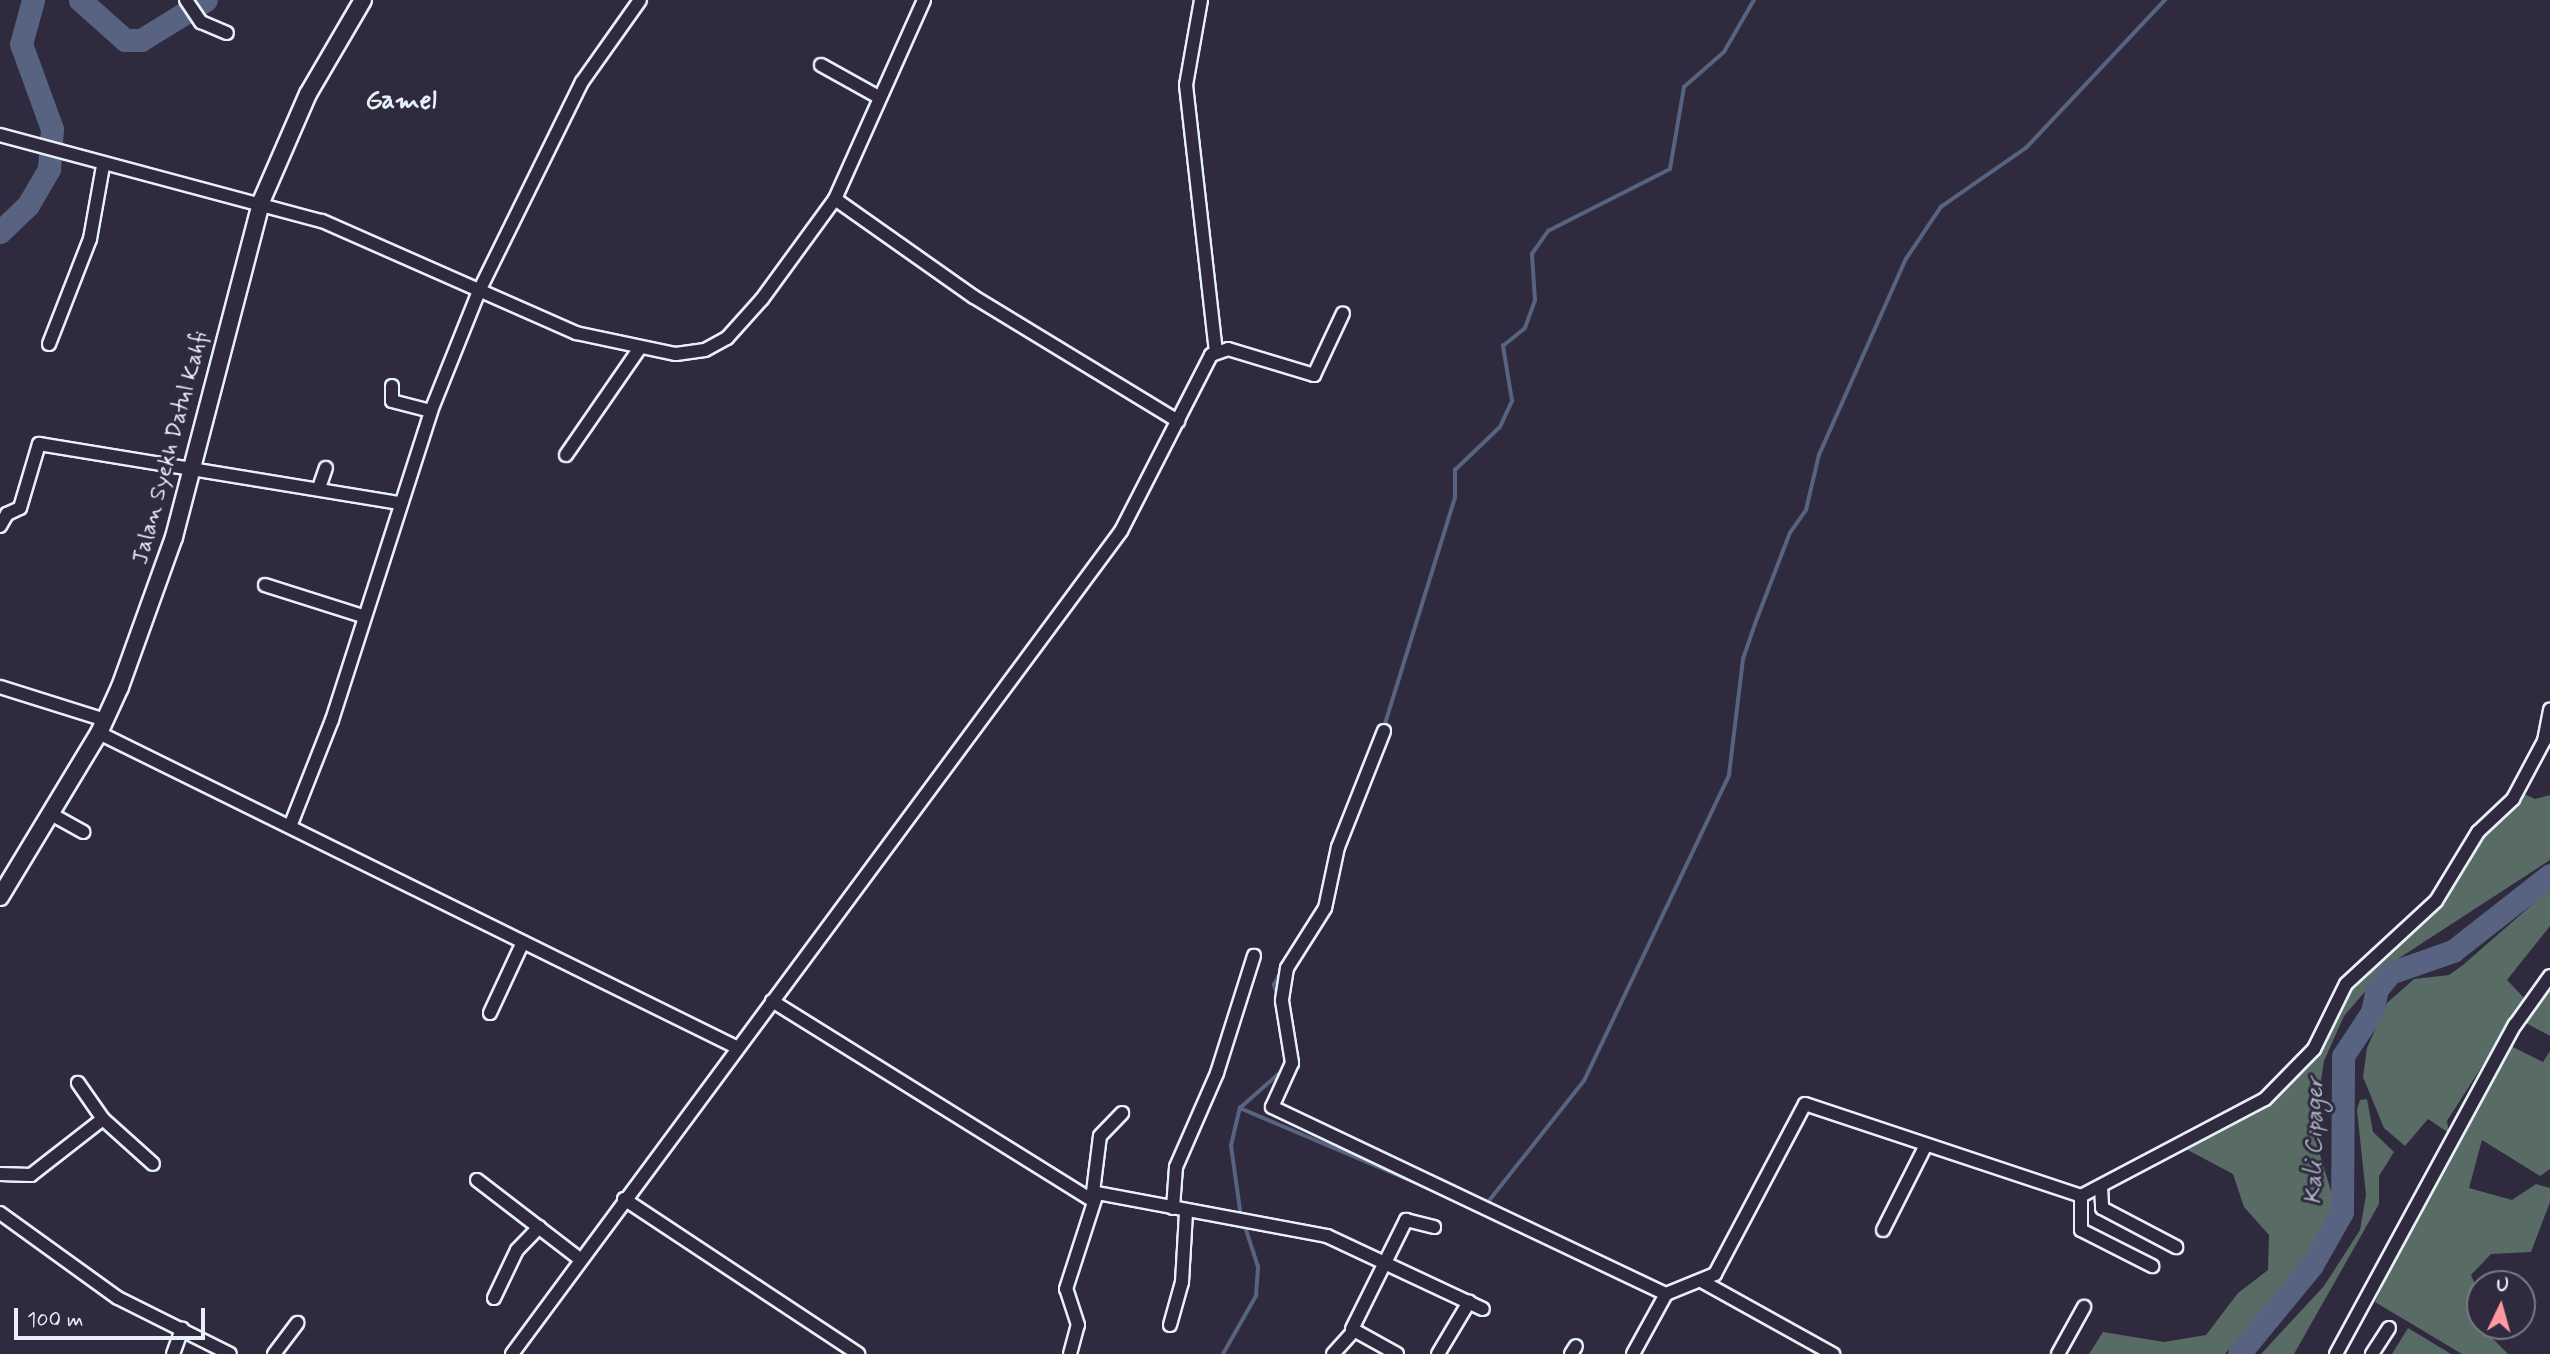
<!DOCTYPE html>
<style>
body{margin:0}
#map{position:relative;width:2550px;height:1354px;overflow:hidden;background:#2f2a3d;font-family:Mynerve,sans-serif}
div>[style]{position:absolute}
.green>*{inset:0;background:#586c65}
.stream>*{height:3.5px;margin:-1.75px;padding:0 1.75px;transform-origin:1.75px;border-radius:1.75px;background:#576380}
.river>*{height:23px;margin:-11.5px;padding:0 11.5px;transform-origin:11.5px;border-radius:11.5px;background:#576380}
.roads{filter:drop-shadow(2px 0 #e8f1f8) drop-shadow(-2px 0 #e8f1f8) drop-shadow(0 2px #e8f1f8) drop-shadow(0 -2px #e8f1f8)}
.minor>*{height:12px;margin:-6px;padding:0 6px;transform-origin:6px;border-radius:6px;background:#2f2a3d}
.tertiary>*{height:16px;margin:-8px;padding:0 8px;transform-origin:8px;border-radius:8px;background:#2f2a3d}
span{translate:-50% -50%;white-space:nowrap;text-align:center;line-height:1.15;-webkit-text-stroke:6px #2f2a3d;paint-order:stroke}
.street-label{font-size:23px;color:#e8f1f8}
.water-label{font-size:24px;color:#aeb8c8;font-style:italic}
.quarter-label{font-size:26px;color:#e8f1f8;font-weight:700}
.north{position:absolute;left:2466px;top:1270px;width:70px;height:70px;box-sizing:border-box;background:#2f2a3d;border:2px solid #797a88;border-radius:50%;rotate:5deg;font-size:19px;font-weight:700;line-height:28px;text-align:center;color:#e8f1f8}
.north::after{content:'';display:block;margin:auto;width:24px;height:32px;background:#ff9aa2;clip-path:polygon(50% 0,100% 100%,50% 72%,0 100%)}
.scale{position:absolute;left:14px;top:1308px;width:191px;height:32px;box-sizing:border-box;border:4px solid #e8f1f8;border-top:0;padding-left:9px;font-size:21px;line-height:24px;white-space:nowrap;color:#e8f1f8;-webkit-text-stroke:5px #2f2a3d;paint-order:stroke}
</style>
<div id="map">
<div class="green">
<i style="clip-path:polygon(2522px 793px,2535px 799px,2550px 795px,2550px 860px,2387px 966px,2344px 1016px,2324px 1061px,2313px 1132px,2335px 1204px,2329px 1224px,2286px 1287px,2225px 1354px,2089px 1354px,2103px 1332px,2164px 1342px,2206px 1335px,2238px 1293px,2268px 1270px,2269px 1235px,2244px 1207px,2233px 1174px,2184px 1148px,2245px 1115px,2316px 1053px,2345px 994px,2437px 908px,2481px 835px)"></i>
<i style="clip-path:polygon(2550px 889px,2550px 926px,2507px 980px,2525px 999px,2447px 1121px,2449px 1133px,2428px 1119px,2405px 1146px,2384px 1128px,2363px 1077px,2367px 1048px,2387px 1003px,2414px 979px,2449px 975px,2463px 965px)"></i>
<i style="clip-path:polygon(2547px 985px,2550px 987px,2550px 1036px,2524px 1022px)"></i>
<i style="clip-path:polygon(2511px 1046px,2543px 1062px,2550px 1051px,2550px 1169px,2540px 1176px,2482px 1140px,2469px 1188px,2512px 1200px,2536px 1184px,2550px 1188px,2550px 1202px,2531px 1252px,2491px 1254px,2471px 1275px,2480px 1296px,2480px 1326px,2492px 1326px,2492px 1338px,2508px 1354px,2462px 1354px,2375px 1302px,2436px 1175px)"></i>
<i style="clip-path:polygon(2367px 1099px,2373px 1132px,2394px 1152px,2379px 1176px,2379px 1204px,2294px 1354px,2261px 1354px,2324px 1286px,2360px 1230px,2366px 1195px,2357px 1110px,2360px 1100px)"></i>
<i style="clip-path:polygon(2408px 1328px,2451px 1354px,2392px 1354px)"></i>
</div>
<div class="stream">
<i style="left:1384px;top:727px;width:240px;rotate:-72.8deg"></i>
<i style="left:1455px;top:498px;width:28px;rotate:-90deg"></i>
<i style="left:1455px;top:470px;width:62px;rotate:-43.7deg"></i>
<i style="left:1500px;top:427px;width:29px;rotate:-65deg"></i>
<i style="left:1512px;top:401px;width:56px;rotate:-99.3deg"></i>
<i style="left:1503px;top:346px;width:28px;rotate:-39deg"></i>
<i style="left:1525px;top:328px;width:29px;rotate:-70deg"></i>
<i style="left:1535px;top:301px;width:47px;rotate:-93.7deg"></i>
<i style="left:1532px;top:254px;width:28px;rotate:-55deg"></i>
<i style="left:1548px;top:231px;width:137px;rotate:-26.9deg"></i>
<i style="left:1670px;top:169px;width:83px;rotate:-80.3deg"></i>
<i style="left:1684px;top:87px;width:53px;rotate:-41.2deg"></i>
<i style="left:1724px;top:52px;width:60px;rotate:-60deg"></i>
<i style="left:1278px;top:998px;width:14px;rotate:-107deg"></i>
<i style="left:1274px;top:985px;width:42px;rotate:-62.8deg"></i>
<i style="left:1240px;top:1108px;width:207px;rotate:23deg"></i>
<i style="left:1488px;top:1202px;width:154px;rotate:-51.6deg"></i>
<i style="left:1584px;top:1081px;width:339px;rotate:-64.6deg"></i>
<i style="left:1729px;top:775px;width:117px;rotate:-83.1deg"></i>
<i style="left:1743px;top:659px;width:37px;rotate:-71deg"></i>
<i style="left:1755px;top:624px;width:97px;rotate:-69deg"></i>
<i style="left:1790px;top:533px;width:28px;rotate:-55deg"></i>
<i style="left:1806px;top:510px;width:57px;rotate:-76.7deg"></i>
<i style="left:1819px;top:455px;width:214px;rotate:-66.1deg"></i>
<i style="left:1906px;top:259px;width:63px;rotate:-56.1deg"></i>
<i style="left:1941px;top:207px;width:103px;rotate:-34.8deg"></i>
<i style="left:2026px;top:148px;width:203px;rotate:-46.8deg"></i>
<i style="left:1241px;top:1217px;width:72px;rotate:-98deg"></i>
<i style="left:1231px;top:1146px;width:39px;rotate:-77deg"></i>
<i style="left:1240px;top:1108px;width:56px;rotate:-41.4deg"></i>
<i style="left:1223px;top:1354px;width:67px;rotate:-60.4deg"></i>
<i style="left:1256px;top:1296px;width:29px;rotate:-86deg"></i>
<i style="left:1258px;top:1267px;width:45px;rotate:-108deg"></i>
</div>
<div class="river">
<i style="left:80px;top:0;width:60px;rotate:41.6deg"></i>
<i style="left:125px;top:40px;width:16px"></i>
<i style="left:141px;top:40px;width:76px;rotate:-31.6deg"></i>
<i style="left:0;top:232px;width:39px;rotate:-44deg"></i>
<i style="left:28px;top:205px;width:42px;rotate:-59.7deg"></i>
<i style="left:49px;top:169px;width:40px;rotate:-85.7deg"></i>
<i style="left:52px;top:129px;width:90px;rotate:-110deg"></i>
<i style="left:21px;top:44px;width:46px;rotate:-74.7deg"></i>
<i style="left:2239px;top:1354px;width:115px;rotate:-50.6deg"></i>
<i style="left:2312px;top:1265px;width:61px;rotate:-60.5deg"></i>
<i style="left:2342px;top:1212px;width:156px;rotate:-89.6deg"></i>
<i style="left:2343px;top:1056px;width:53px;rotate:-56.6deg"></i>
<i style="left:2372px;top:1012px;width:24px;rotate:-78deg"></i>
<i style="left:2377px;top:989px;width:21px;rotate:-51deg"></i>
<i style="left:2390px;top:973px;width:67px;rotate:-19.2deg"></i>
<i style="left:2453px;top:951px;width:123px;rotate:-38.1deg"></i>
</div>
<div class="roads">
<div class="minor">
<i style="left:186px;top:0;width:27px;rotate:56deg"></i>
<i style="left:201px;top:22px;width:28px;rotate:23deg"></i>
<i style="left:1201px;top:0;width:86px;rotate:100deg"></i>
<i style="left:1186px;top:85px;width:269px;rotate:83.6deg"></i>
<i style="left:821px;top:65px;width:64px;rotate:29deg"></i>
<i style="left:0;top:135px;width:333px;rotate:15deg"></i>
<i style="left:322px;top:221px;width:278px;rotate:23.8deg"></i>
<i style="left:576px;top:333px;width:102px;rotate:11.9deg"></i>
<i style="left:676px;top:354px;width:29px;rotate:-8deg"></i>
<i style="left:705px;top:350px;width:25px;rotate:-29deg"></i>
<i style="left:727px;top:338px;width:52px;rotate:-48.1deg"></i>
<i style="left:762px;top:299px;width:124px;rotate:-53.9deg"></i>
<i style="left:835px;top:199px;width:218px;rotate:-65.9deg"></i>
<i style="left:835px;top:199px;width:170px;rotate:35.2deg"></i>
<i style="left:974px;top:297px;width:239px;rotate:31.3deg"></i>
<i style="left:49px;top:344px;width:113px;rotate:-68.7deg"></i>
<i style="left:90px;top:239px;width:74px;rotate:-79.9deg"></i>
<i style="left:392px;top:386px;width:15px;rotate:90deg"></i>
<i style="left:392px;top:401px;width:40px;rotate:14.4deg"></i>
<i style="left:566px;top:455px;width:129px;rotate:-55.4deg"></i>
<i style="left:320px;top:485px;width:18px;rotate:-71deg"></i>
<i style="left:0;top:526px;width:14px;rotate:-60deg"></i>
<i style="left:7px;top:514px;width:14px;rotate:-25deg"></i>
<i style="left:20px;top:508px;width:67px;rotate:-73.5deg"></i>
<i style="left:39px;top:444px;width:367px;rotate:9.3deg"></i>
<i style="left:265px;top:585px;width:103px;rotate:17.6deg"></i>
<i style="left:0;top:687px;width:110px;rotate:17.4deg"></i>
<i style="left:1384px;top:731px;width:125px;rotate:111.6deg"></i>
<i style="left:1338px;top:847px;width:62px;rotate:102deg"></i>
<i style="left:1325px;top:908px;width:71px;rotate:122.3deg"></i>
<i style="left:1287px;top:968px;width:33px;rotate:99deg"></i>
<i style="left:1282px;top:1001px;width:63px;rotate:80.8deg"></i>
<i style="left:1292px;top:1063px;width:48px;rotate:114.4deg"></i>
<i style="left:1272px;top:1107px;width:436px;rotate:25.4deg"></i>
<i style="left:99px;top:733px;width:710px;rotate:26.24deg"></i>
<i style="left:51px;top:814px;width:37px;rotate:29deg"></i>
<i style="left:291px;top:824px;width:112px;rotate:-68.5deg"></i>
<i style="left:332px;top:720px;width:324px;rotate:-72.2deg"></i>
<i style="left:431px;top:411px;width:129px;rotate:-68.2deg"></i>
<i style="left:479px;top:291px;width:233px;rotate:-63.8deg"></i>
<i style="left:582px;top:82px;width:100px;rotate:-54.7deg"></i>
<i style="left:772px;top:1001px;width:377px;rotate:31.9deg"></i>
<i style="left:1092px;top:1200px;width:64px;rotate:-82.9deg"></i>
<i style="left:1100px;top:1136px;width:32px;rotate:-46deg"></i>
<i style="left:490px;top:1013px;width:78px;rotate:-65.1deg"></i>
<i style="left:103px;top:1119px;width:67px;rotate:42deg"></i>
<i style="left:0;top:1174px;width:31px;rotate:2deg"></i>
<i style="left:31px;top:1175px;width:91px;rotate:-37.9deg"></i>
<i style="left:103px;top:1119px;width:44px;rotate:-124.8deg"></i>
<i style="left:477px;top:1180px;width:130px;rotate:37.5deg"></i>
<i style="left:2101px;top:1186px;width:22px;rotate:87deg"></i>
<i style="left:2102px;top:1208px;width:84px;rotate:27.8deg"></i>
<i style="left:2081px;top:1196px;width:34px;rotate:90deg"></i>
<i style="left:2081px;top:1230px;width:80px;rotate:26.9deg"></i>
<i style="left:624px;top:1199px;width:281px;rotate:33.5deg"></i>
<i style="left:1173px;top:1208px;width:41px;rotate:-85.8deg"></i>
<i style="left:1176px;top:1167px;width:103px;rotate:-66.4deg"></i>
<i style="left:1217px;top:1073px;width:123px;rotate:-72.5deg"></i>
<i style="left:0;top:1213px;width:145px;rotate:35.8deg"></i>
<i style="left:118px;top:1298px;width:125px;rotate:26.6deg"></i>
<i style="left:1883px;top:1230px;width:95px;rotate:-63.2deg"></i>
<i style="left:1703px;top:1282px;width:149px;rotate:29deg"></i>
<i style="left:494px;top:1298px;width:53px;rotate:-64.4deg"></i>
<i style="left:517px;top:1250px;width:32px;rotate:-46deg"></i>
<i style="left:1170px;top:1325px;width:45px;rotate:-74.4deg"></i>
<i style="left:1182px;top:1282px;width:70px;rotate:-86.7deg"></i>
<i style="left:173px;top:1354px;width:27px;rotate:-70deg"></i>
<i style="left:274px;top:1354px;width:39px;rotate:-53deg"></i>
<i style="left:512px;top:1354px;width:1024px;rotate:-53.5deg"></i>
<i style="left:1121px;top:531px;width:198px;rotate:-62.9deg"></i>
<i style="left:1211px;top:355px;width:18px;rotate:-19deg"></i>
<i style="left:1228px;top:349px;width:90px;rotate:16.8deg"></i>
<i style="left:1314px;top:375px;width:68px;rotate:-64.9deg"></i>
<i style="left:1070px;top:1354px;width:30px;rotate:-75deg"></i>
<i style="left:1078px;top:1325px;width:38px;rotate:-108deg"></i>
<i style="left:1066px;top:1289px;width:101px;rotate:-72.1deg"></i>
<i style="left:1097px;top:1193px;width:234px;rotate:10.6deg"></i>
<i style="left:1327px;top:1236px;width:172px;rotate:25.1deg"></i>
<i style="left:1333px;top:1354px;width:30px;rotate:-48deg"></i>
<i style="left:1397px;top:1354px;width:51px;rotate:-150.9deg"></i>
<i style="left:1352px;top:1329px;width:122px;rotate:-63.6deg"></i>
<i style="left:1406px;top:1220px;width:29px;rotate:14deg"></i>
<i style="left:1438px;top:1354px;width:61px;rotate:-59.2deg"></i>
<i style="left:1571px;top:1354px;width:9px;rotate:-58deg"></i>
<i style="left:1633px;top:1354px;width:68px;rotate:-61.2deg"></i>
<i style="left:1666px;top:1294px;width:53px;rotate:-22.2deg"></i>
<i style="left:1715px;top:1274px;width:192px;rotate:-62.1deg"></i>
<i style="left:1805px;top:1104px;width:291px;rotate:18.4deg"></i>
<i style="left:2081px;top:1196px;width:208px;rotate:-27.8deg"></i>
<i style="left:2265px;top:1099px;width:70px;rotate:-45.6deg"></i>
<i style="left:2314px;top:1049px;width:72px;rotate:-63.8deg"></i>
<i style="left:2346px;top:984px;width:122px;rotate:-42.7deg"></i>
<i style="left:2436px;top:901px;width:81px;rotate:-58.7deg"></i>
<i style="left:2478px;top:832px;width:48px;rotate:-43.3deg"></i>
<i style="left:2513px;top:799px;width:66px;rotate:-61.9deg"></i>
<i style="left:2544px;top:741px;width:32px;rotate:-79deg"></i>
<i style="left:2058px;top:1354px;width:54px;rotate:-61deg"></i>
<i style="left:2336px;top:1354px;width:375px;rotate:-61.5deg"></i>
<i style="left:2515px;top:1025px;width:60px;rotate:-54.5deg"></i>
<i style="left:2372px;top:1354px;width:31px;rotate:-57deg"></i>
</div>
<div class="tertiary">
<i style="left:0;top:897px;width:192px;rotate:-58.9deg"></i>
<i style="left:99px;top:733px;width:51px;rotate:-65.5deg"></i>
<i style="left:120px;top:687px;width:159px;rotate:-70.2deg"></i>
<i style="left:174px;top:537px;width:346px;rotate:-75.4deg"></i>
<i style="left:261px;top:202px;width:118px;rotate:-66.5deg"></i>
<i style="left:308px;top:94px;width:109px;rotate:-59.7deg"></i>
</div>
</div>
<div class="street-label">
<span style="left:171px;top:448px;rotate:-75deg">Jalan Syekh Datul Kahfi</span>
</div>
<div class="water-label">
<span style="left:2315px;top:1141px;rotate:-89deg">Kali Cipager</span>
</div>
<div class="quarter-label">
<span style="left:401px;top:102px">Gamel</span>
</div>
<div class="north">U</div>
<div class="scale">100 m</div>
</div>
